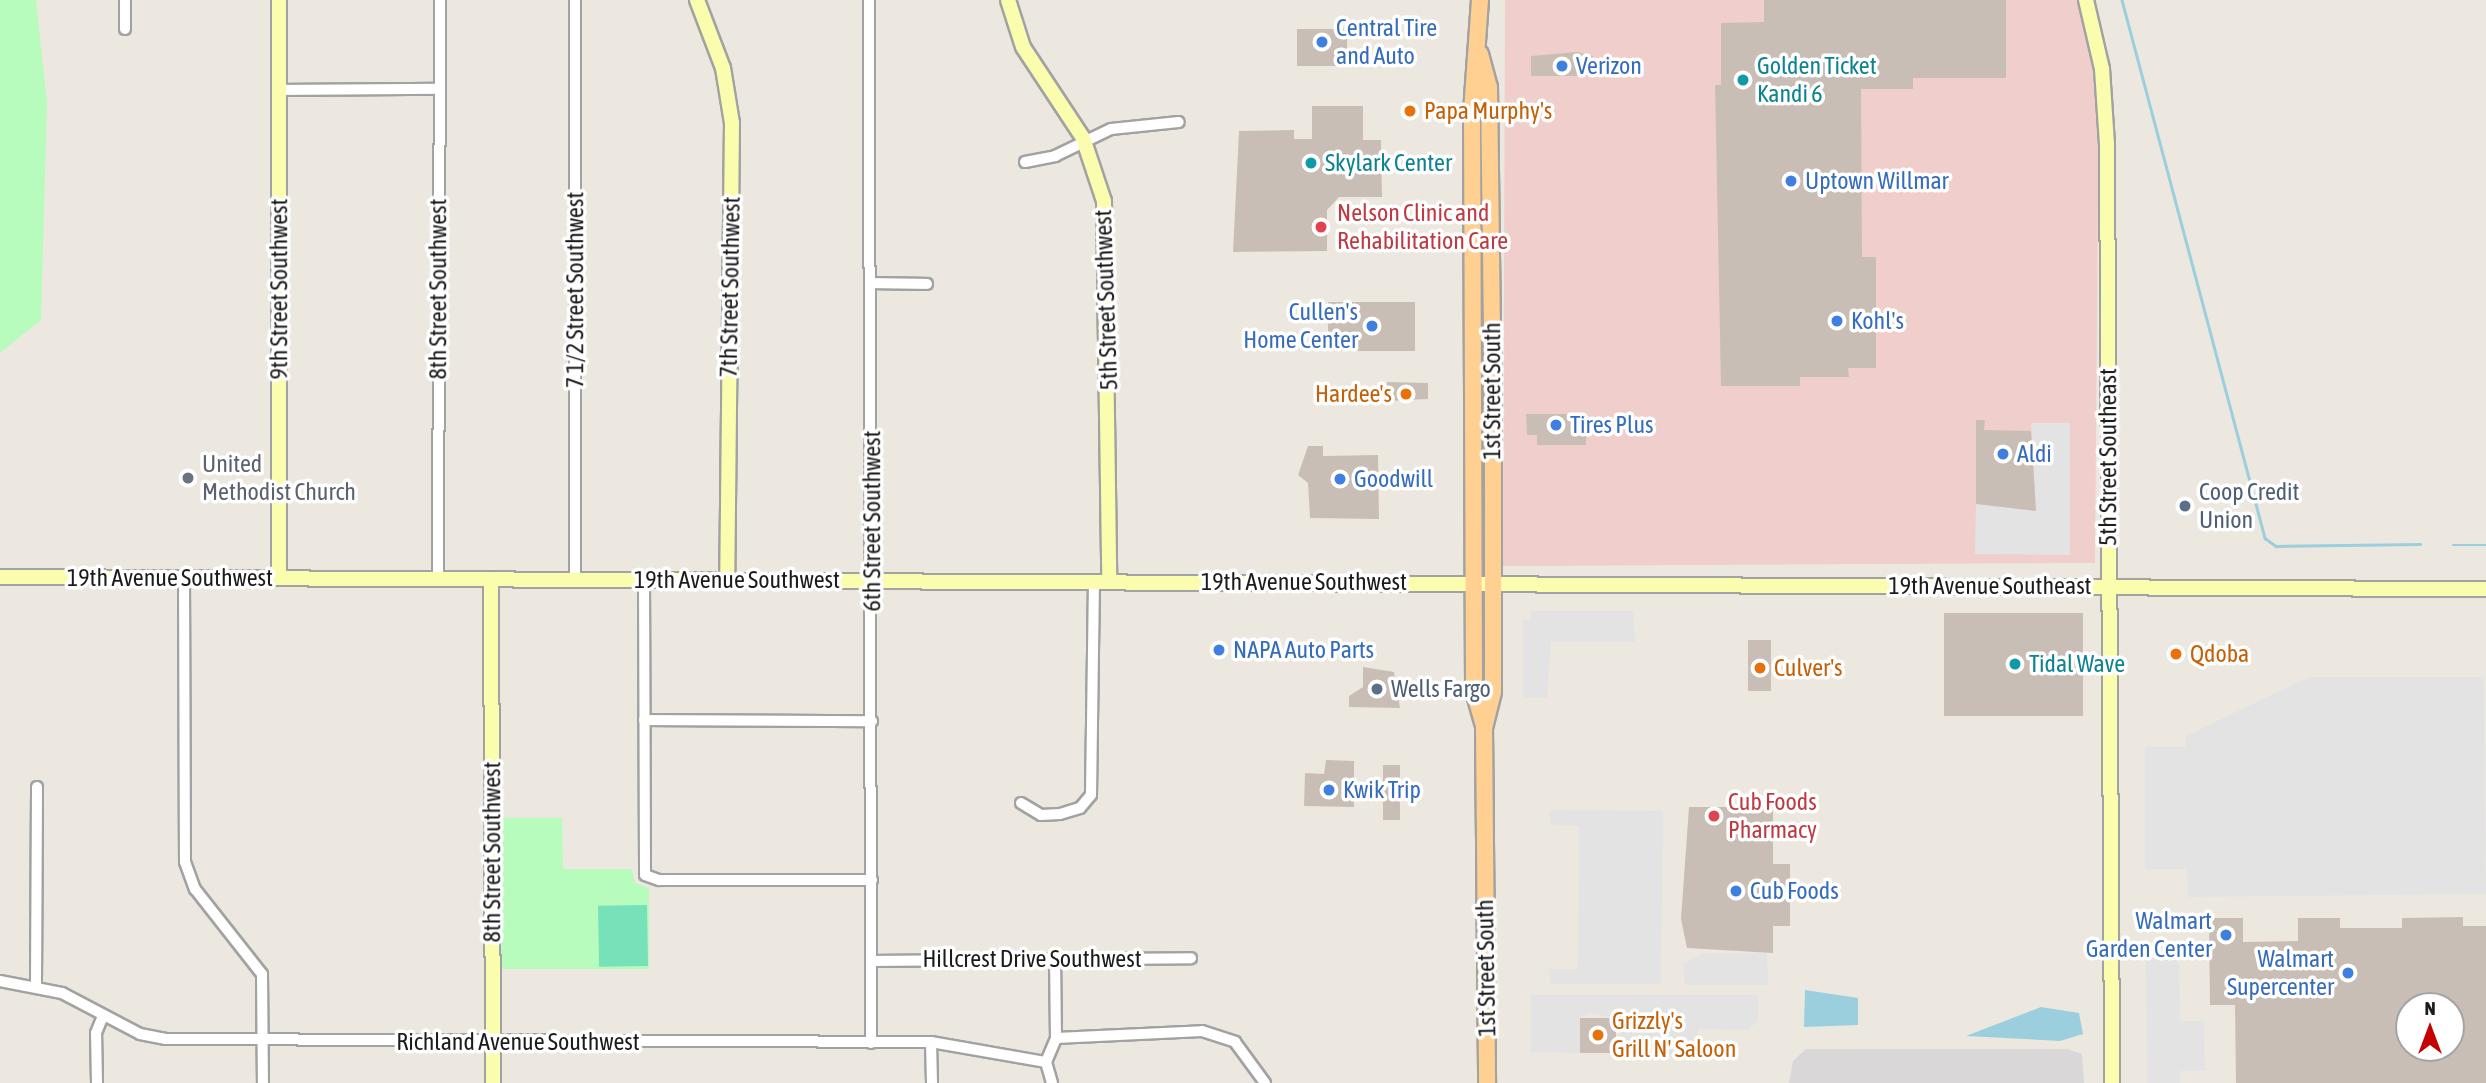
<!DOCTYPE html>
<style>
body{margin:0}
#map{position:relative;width:2486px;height:1083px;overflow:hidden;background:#ede8df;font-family:"Asap Condensed",sans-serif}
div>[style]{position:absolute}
.residential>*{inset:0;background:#d9d7d7}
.commercial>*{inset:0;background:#f0cecc}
.park>*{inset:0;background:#b7fcbc}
.pitch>*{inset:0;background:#77e2b9;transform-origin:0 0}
.parking>*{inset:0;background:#e3e3e3}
.water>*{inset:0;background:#9ccfde}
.stream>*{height:2.5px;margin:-1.25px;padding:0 1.25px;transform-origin:1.25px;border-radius:1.25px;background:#9ccfde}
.building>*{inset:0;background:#c9beb5;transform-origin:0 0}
.roads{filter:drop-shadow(2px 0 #a2a2a2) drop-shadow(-2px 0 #a2a2a2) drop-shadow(0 2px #a2a2a2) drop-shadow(0 -2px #a2a2a2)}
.street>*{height:10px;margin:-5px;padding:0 5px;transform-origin:5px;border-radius:5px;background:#fff}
.secondary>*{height:14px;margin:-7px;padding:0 7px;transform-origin:7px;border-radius:7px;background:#f9fdad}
.primary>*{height:16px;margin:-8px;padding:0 8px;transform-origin:8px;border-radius:8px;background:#ffd092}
.dots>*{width:19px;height:19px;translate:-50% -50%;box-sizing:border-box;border:4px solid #fff;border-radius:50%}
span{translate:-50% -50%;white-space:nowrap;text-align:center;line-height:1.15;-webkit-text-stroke:7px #fff;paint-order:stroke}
.shop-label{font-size:24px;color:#366cbe}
.left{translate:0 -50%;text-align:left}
.right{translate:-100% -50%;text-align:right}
.culture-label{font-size:24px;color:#0d838f}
.food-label{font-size:24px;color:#c56008}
.health-label{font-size:24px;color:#be3a42}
.street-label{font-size:24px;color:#1b1b1b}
.worship-label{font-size:24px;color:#5b616d}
.service-label{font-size:24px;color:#4e5e75}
.north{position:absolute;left:2395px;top:992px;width:70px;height:70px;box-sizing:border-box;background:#fff;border:2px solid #a4a4a4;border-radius:50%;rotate:0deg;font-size:19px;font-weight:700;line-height:28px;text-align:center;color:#1b1b1b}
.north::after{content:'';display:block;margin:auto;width:24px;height:32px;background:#c50000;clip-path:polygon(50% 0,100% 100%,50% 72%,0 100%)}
</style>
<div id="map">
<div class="residential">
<i style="clip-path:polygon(1806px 1049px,2068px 1049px,2082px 1054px,2084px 1083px,1789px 1083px,1793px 1061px)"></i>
</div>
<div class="commercial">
<i style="clip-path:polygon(1505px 0,2080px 0,2099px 76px,2095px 563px,1503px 566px)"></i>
</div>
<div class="park">
<i style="clip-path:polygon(0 0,36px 0,47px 103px,41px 320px,0 353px)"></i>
<i style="clip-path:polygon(501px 818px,562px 818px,563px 869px,632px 869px,635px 883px,649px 888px,649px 969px,501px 969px)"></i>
</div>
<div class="pitch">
<i style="left:647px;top:905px;width:61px;height:49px;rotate:89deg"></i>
</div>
<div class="parking">
<i style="clip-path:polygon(2031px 423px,2070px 423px,2070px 555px,1975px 554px,1976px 504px,2036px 510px)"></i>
<i style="clip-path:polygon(1531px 611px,1633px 611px,1635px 642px,1551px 642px,1547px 698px,1523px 698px,1523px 620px,1531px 620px)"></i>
<i style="clip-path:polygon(2309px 677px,2484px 677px,2486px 894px,2188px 897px,2187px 869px,2145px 869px,2145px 747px,2186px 747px,2186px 736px)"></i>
<i style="clip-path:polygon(1550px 810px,1663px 811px,1661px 984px,1550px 984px,1549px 969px,1578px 969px,1579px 826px,1550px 825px)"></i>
<i style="clip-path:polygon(1704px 953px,1767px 953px,1768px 985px,1685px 985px,1683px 963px)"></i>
<i style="clip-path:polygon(2146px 959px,2179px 959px,2180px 1021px,2204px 1021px,2205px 1071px,2180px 1071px,2180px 1083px,2147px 1083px)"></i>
<i style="clip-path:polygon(1531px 995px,1758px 995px,1758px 1020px,1749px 1030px,1698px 1029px,1697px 1054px,1635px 1053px,1635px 1046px,1621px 1046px,1616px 1018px,1589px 1013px,1580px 1018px,1580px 1053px,1531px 1052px)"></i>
</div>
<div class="water">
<i style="clip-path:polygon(1805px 990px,1858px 998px,1858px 1025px,1804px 1027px)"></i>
<i style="clip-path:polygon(2041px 1007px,2079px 1013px,2083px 1034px,2060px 1041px,1966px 1036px)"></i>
</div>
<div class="stream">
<i style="left:2122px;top:0;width:557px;rotate:75.11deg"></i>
<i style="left:2265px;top:538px;width:14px;rotate:36deg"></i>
<i style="left:2276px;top:546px;width:144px;rotate:-0.8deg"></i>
<i style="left:2453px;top:545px;width:33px"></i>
</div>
<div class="building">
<i style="clip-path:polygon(1764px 0,2006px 0,2006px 78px,1913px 78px,1913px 89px,1861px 89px,1862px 257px,1876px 257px,1876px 368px,1848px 368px,1849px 377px,1800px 377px,1800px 386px,1721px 386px,1715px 85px,1721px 85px,1721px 23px,1764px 22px)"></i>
<i style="left:1297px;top:29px;width:50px;height:37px"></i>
<i style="clip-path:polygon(1577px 52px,1593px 56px,1593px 76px,1531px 76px,1531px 56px)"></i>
<i style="clip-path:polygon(1312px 106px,1363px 106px,1363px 140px,1381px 140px,1382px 197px,1339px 197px,1327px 210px,1327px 251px,1233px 252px,1239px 131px,1294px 130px,1294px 139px,1312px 139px)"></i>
<i style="left:1328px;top:302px;width:87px;height:49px"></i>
<i style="clip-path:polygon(1387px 382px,1428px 383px,1428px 399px,1387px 401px)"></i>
<i style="clip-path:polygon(1526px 414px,1586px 414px,1586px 445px,1537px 445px,1537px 435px,1527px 435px)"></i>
<i style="clip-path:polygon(1976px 420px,1985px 420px,1984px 430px,2031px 431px,2036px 511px,1976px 504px)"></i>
<i style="clip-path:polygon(1308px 446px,1323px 446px,1323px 456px,1378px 455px,1379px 519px,1310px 518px,1308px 483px,1298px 475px)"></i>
<i style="left:1944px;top:613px;width:139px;height:103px"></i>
<i style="left:1748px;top:640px;width:23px;height:51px"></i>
<i style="clip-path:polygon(1363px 667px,1394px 672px,1400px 708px,1349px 707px,1349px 696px,1363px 687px)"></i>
<i style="clip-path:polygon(1326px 760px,1354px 761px,1354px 807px,1304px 806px,1305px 773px,1324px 774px)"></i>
<i style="left:1383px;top:765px;width:17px;height:55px"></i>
<i style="clip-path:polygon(1689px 807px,1773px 807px,1773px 864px,1790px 864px,1790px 926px,1773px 926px,1773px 953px,1687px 948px,1681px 919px)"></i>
<i style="clip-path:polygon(evenodd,2463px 917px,2463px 926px,2486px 926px,2486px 1083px,2236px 1083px,2235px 1005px,2210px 1005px,2209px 918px,2243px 918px,2243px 942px,2298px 941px,2298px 918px,2340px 918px,2340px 928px,2402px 928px,2402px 918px,2463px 917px,2409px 1006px,2451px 1006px,2451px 1048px,2409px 1048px,2409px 1006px)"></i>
<i style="left:1580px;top:1018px;width:36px;height:35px"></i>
</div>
<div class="roads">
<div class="street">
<i style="left:869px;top:0;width:1043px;rotate:89.89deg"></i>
<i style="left:125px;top:29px;width:29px;rotate:-90deg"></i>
<i style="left:279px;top:90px;width:160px;rotate:-0.4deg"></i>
<i style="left:1025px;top:162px;width:31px;rotate:-11deg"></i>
<i style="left:1055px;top:156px;width:62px;rotate:-25.7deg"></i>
<i style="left:1111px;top:129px;width:68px;rotate:-5.9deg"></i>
<i style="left:872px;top:283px;width:55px;rotate:1deg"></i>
<i style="left:184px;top:578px;width:284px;rotate:89.8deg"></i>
<i style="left:185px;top:862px;width:29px;rotate:70deg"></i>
<i style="left:195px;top:889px;width:108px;rotate:51.8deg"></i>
<i style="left:262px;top:974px;width:109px;rotate:89.5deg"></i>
<i style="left:438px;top:579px;width:579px;rotate:-89.8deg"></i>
<i style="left:575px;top:579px;width:579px;rotate:-90deg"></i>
<i style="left:644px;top:579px;width:296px;rotate:89.8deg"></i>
<i style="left:645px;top:875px;width:15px;rotate:20deg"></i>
<i style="left:659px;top:880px;width:213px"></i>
<i style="left:644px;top:720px;width:228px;rotate:0.3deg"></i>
<i style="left:1021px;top:803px;width:23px;rotate:31deg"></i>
<i style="left:1041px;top:815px;width:19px;rotate:-3deg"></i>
<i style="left:1060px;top:814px;width:21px;rotate:-17deg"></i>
<i style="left:1080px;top:808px;width:17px;rotate:-50deg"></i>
<i style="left:1091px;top:795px;width:213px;rotate:-89.2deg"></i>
<i style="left:873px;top:961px;width:318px;rotate:-0.5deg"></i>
<i style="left:0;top:981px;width:63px;rotate:11deg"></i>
<i style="left:62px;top:993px;width:88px;rotate:27.7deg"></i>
<i style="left:140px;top:1034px;width:25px;rotate:11deg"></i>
<i style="left:165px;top:1039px;width:766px;rotate:0.22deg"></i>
<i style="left:931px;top:1042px;width:117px;rotate:9.9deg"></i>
<i style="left:36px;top:984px;width:197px;rotate:-89.7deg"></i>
<i style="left:1056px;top:1038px;width:146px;rotate:-2.7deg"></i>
<i style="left:1202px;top:1031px;width:35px;rotate:18deg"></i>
<i style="left:1235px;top:1042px;width:51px;rotate:53.8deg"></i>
<i style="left:931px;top:1042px;width:41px;rotate:88.6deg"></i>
<i style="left:97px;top:1083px;width:50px;rotate:-91.1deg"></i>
<i style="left:96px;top:1033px;width:18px;rotate:-68deg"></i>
<i style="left:1052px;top:1083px;width:22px;rotate:-106deg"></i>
<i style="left:1046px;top:1062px;width:26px;rotate:-67deg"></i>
<i style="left:1056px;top:1038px;width:79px;rotate:-90.7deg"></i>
</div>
<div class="secondary">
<i style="left:279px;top:0;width:578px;rotate:90deg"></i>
<i style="left:697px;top:0;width:73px;rotate:69.1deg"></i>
<i style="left:723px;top:68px;width:56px;rotate:80.7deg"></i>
<i style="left:732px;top:123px;width:457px;rotate:90.6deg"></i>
<i style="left:1008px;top:0;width:49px;rotate:72.3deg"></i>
<i style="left:1023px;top:47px;width:109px;rotate:56.6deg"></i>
<i style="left:1083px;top:138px;width:66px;rotate:71.6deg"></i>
<i style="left:1104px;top:201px;width:381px;rotate:89.2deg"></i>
<i style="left:2086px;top:0;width:71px;rotate:76.9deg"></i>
<i style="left:2102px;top:69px;width:76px;rotate:86.2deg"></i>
<i style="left:2107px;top:145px;width:938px;rotate:89.69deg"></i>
<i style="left:0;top:577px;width:2486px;rotate:0.28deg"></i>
<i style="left:491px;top:579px;width:504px;rotate:89.77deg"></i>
</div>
<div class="primary">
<i style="left:1480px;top:0;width:111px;rotate:94.1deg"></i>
<i style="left:1472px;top:111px;width:580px;rotate:89.8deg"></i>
<i style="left:1474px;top:691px;width:37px;rotate:74deg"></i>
<i style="left:1480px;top:54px;width:34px;rotate:75deg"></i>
<i style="left:1489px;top:87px;width:310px;rotate:89.3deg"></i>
<i style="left:1493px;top:397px;width:295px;rotate:90deg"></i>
<i style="left:1493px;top:692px;width:36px;rotate:104deg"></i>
<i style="left:1484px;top:727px;width:356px;rotate:89.5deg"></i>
</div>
</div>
<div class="dots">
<i style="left:1322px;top:42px;background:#3f7fe0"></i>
<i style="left:1562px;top:66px;background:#3f7fe0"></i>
<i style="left:1743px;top:80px;background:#0f9aa8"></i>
<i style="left:1410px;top:111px;background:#e8710a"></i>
<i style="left:1311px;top:163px;background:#0f9aa8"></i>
<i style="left:1791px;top:181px;background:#3f7fe0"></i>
<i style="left:1321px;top:227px;background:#e0444e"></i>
<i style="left:1837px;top:321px;background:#3f7fe0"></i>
<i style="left:1372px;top:326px;background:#3f7fe0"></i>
<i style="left:1406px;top:394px;background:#e8710a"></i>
<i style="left:1556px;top:425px;background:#3f7fe0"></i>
<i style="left:2003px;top:454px;background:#3f7fe0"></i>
<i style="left:188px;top:478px;background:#6b7280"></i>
<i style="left:1340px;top:479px;background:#3f7fe0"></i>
<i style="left:2185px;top:506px;background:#5c6f8a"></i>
<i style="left:1219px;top:650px;background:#3f7fe0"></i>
<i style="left:2176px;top:654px;background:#e8710a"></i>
<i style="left:2015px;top:664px;background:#0f9aa8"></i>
<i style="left:1760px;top:668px;background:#e8710a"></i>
<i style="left:1377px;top:689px;background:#5c6f8a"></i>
<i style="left:1329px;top:790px;background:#3f7fe0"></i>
<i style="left:1714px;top:816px;background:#e0444e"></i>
<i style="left:1736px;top:891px;background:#3f7fe0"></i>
<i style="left:2226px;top:935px;background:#3f7fe0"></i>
<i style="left:2348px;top:973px;background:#3f7fe0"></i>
<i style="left:1598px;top:1035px;background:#e8710a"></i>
</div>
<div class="shop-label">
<span class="left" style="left:1336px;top:42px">Central Tire<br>and Auto</span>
<span class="left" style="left:1576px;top:66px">Verizon</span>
<span class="left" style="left:1805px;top:181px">Uptown Willmar</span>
<span class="right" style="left:1358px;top:326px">Cullen's<br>Home Center</span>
<span class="left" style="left:1851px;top:321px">Kohl's</span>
<span class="left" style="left:1570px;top:425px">Tires Plus</span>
<span class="left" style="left:2017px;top:454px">Aldi</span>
<span class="left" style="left:1354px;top:479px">Goodwill</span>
<span class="left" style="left:1233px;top:650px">NAPA Auto Parts</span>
<span class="left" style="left:1343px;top:790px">Kwik Trip</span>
<span class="left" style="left:1750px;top:891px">Cub Foods</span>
<span class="right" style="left:2212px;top:935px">Walmart<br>Garden Center</span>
<span class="right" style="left:2334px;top:973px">Walmart<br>Supercenter</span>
</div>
<div class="culture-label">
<span class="left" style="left:1757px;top:80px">Golden Ticket<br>Kandi 6</span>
<span class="left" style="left:1325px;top:163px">Skylark Center</span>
<span class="left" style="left:2029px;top:664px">Tidal Wave</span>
</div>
<div class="food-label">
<span class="left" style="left:1424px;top:111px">Papa Murphy's</span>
<span class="right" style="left:1392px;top:394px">Hardee's</span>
<span class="left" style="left:2190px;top:654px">Qdoba</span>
<span class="left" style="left:1774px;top:668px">Culver's</span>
<span class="left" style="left:1612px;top:1035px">Grizzly's<br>Grill N' Saloon</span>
</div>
<div class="health-label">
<span class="left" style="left:1337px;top:227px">Nelson Clinic and<br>Rehabilitation Care</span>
<span class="left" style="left:1728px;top:816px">Cub Foods<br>Pharmacy</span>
</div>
<div class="street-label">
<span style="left:730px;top:287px;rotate:-89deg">7th Street Southwest</span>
<span style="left:279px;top:289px;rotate:-90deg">9th Street Southwest</span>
<span style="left:438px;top:289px;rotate:-90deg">8th Street Southwest</span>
<span style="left:575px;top:290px;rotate:-90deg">7 1/2 Street Southwest</span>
<span style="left:1106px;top:300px;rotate:-92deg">5th Street Southwest</span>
<span style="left:1492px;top:391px;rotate:-90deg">1st Street South</span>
<span style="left:2108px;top:457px;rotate:-90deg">5th Street Southeast</span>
<span style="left:872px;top:521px;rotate:-90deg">6th Street Southwest</span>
<span style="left:170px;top:578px">19th Avenue Southwest</span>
<span style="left:737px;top:580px">19th Avenue Southwest</span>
<span style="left:1304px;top:582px">19th Avenue Southwest</span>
<span style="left:1990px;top:586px">19th Avenue Southeast</span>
<span style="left:492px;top:852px;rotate:-90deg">8th Street Southwest</span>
<span style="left:1032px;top:959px">Hillcrest Drive Southwest</span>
<span style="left:1486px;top:968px;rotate:-91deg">1st Street South</span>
<span style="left:518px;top:1042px">Richland Avenue Southwest</span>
</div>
<div class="worship-label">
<span class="left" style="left:202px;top:478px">United<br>Methodist Church</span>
</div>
<div class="service-label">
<span class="left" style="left:2199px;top:506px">Coop Credit<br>Union</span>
<span class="left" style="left:1391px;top:689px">Wells Fargo</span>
</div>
<div class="north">N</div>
</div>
